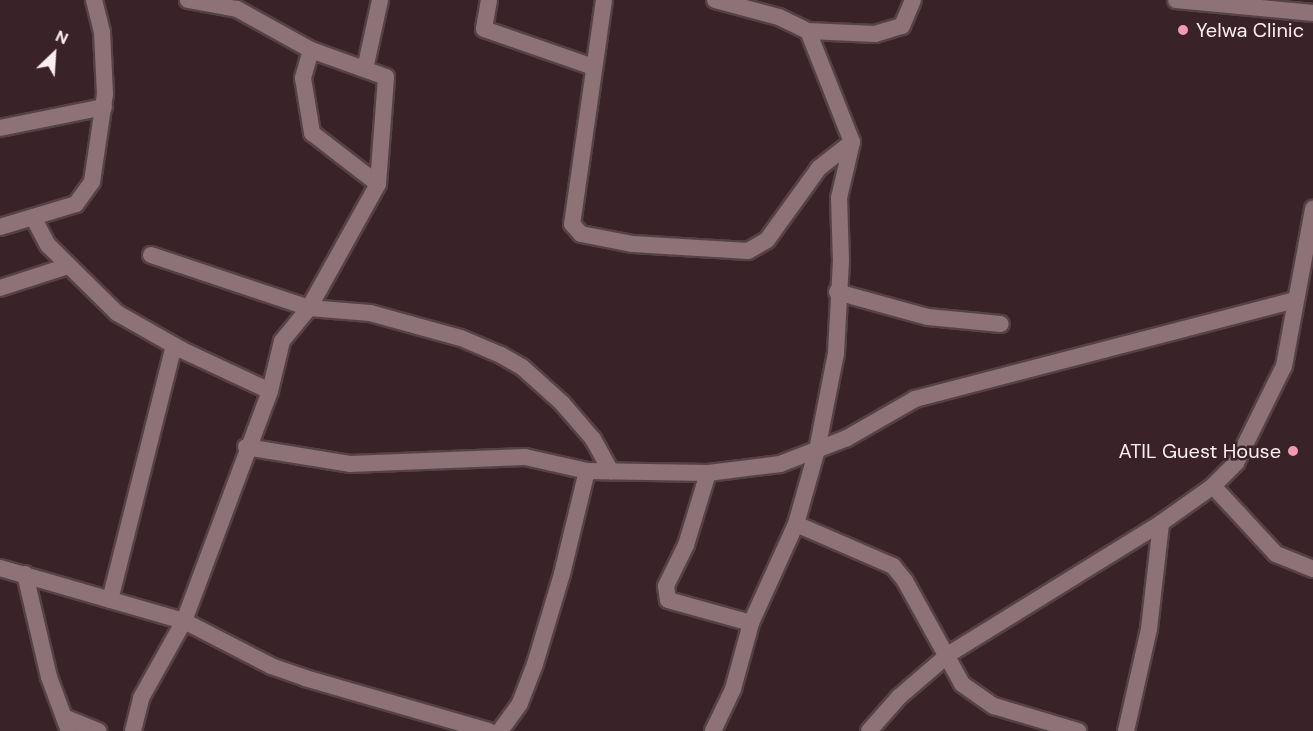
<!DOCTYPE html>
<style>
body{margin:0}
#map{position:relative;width:1313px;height:731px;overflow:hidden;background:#392328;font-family:"DM Sans",sans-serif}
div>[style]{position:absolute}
.roads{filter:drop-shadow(2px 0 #554247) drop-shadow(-2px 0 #554247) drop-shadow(0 2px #554247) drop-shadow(0 -2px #554247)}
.minor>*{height:16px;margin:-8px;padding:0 8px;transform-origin:8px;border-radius:8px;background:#8d7277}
.dots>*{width:16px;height:16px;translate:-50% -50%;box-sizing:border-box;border:3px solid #392328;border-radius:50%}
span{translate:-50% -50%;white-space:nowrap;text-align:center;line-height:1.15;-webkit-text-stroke:5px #392328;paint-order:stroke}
.poi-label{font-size:20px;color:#fdedf0}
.left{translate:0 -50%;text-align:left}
.right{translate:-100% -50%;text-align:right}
.north{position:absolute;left:24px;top:24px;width:60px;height:60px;-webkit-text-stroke:4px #392328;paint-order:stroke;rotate:25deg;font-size:16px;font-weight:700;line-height:24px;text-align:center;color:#fdedf0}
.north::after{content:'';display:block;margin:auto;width:21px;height:27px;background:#fdedf0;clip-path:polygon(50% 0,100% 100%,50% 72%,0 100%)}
</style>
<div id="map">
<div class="roads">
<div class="minor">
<i style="left:489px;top:0;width:29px;rotate:100deg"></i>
<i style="left:484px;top:29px;width:115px;rotate:19.2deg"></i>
<i style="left:604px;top:0;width:226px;rotate:98.1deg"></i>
<i style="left:572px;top:224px;width:13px;rotate:48deg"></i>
<i style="left:581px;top:234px;width:53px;rotate:10.9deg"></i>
<i style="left:633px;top:244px;width:115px;rotate:3.5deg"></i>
<i style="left:748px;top:251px;width:22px;rotate:-30deg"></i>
<i style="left:767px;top:240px;width:89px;rotate:-54.2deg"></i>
<i style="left:819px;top:168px;width:42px;rotate:-38.2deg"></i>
<i style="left:715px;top:0;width:66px;rotate:14.9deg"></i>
<i style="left:779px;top:17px;width:32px;rotate:26deg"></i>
<i style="left:808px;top:31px;width:67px;rotate:2.6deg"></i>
<i style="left:875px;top:34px;width:28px;rotate:-17deg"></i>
<i style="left:902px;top:26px;width:28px;rotate:-67deg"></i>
<i style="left:1176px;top:0;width:138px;rotate:5.4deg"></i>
<i style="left:311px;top:50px;width:29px;rotate:106deg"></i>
<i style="left:303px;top:78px;width:56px;rotate:80.7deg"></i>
<i style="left:312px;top:133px;width:83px;rotate:37.7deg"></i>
<i style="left:365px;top:69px;width:71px;rotate:-77.7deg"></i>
<i style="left:0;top:128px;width:106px;rotate:-11.4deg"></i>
<i style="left:34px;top:219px;width:30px;rotate:62deg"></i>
<i style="left:48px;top:245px;width:97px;rotate:44.6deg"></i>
<i style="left:117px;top:313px;width:75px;rotate:29.6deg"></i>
<i style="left:182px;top:350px;width:97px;rotate:25deg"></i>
<i style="left:0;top:227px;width:79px;rotate:-16.8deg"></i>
<i style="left:76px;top:204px;width:27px;rotate:-54deg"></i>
<i style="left:92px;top:182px;width:89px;rotate:-81.6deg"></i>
<i style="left:105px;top:94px;width:62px;rotate:-92.8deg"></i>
<i style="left:102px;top:32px;width:33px;rotate:-104deg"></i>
<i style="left:151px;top:255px;width:167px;rotate:18.5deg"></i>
<i style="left:309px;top:308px;width:61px;rotate:4.7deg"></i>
<i style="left:370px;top:313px;width:94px;rotate:15.4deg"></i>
<i style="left:461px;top:338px;width:43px;rotate:23deg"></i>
<i style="left:501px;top:355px;width:24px;rotate:30deg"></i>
<i style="left:522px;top:367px;width:54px;rotate:42deg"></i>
<i style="left:562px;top:403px;width:48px;rotate:49.3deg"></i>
<i style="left:593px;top:439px;width:37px;rotate:61deg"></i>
<i style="left:0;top:288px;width:71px;rotate:-17.9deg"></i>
<i style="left:837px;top:292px;width:94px;rotate:15.4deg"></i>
<i style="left:928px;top:317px;width:73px;rotate:5.5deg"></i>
<i style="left:246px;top:447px;width:105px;rotate:9.3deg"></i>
<i style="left:350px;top:464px;width:175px;rotate:-2.3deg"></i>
<i style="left:525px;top:457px;width:64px;rotate:12.7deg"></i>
<i style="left:587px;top:471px;width:121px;rotate:0.9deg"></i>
<i style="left:708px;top:473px;width:73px;rotate:-7.1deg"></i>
<i style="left:780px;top:464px;width:72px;rotate:-21.2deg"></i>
<i style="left:847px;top:438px;width:78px;rotate:-29.8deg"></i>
<i style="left:915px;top:399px;width:393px;rotate:-14.6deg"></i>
<i style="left:708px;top:473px;width:75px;rotate:107deg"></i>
<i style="left:686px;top:545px;width:46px;rotate:116deg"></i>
<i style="left:666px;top:586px;width:14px;rotate:82deg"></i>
<i style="left:668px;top:600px;width:86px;rotate:15.5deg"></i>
<i style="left:1213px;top:486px;width:93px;rotate:47.2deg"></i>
<i style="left:1276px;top:554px;width:40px;rotate:22deg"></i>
<i style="left:796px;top:524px;width:106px;rotate:23.4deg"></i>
<i style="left:893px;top:566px;width:19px;rotate:51deg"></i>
<i style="left:905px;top:581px;width:118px;rotate:61deg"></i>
<i style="left:962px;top:684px;width:39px;rotate:35deg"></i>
<i style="left:994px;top:706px;width:88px;rotate:16.6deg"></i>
<i style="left:0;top:568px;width:191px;rotate:16.1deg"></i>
<i style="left:184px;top:621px;width:98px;rotate:27.3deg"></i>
<i style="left:271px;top:666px;width:36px;rotate:19deg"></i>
<i style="left:305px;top:678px;width:191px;rotate:16.1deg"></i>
<i style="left:25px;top:574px;width:106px;rotate:76.9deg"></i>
<i style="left:49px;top:677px;width:58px;rotate:69.7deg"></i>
<i style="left:110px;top:600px;width:262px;rotate:-75.9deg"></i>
<i style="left:66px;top:718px;width:35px;rotate:22deg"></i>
<i style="left:133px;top:731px;width:34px;rotate:-76deg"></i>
<i style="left:141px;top:698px;width:88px;rotate:-60.8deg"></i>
<i style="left:184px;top:621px;width:246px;rotate:-69.5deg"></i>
<i style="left:270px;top:391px;width:51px;rotate:-76.5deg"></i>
<i style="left:282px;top:341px;width:43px;rotate:-50.7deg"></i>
<i style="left:309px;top:308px;width:142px;rotate:-60.9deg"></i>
<i style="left:378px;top:184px;width:107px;rotate:-85.7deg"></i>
<i style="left:386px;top:77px;width:80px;rotate:-160.2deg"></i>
<i style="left:311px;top:50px;width:85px;rotate:-151deg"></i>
<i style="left:237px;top:9px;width:50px;rotate:-169.6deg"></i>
<i style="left:500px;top:731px;width:34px;rotate:-54deg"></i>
<i style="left:520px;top:703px;width:42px;rotate:-69deg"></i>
<i style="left:535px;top:664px;width:94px;rotate:-73.3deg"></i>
<i style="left:562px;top:574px;width:106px;rotate:-76.4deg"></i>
<i style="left:713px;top:731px;width:47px;rotate:-64.5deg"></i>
<i style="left:733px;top:689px;width:68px;rotate:-74.7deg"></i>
<i style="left:751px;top:623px;width:109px;rotate:-65.6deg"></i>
<i style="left:796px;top:524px;width:77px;rotate:-74.2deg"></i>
<i style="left:817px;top:450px;width:99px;rotate:-78.9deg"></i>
<i style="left:836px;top:353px;width:92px;rotate:-86.9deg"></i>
<i style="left:841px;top:261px;width:63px;rotate:-91.8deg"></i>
<i style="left:839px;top:198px;width:57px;rotate:-76.9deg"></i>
<i style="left:852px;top:142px;width:119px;rotate:-111.6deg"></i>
<i style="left:869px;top:731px;width:45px;rotate:-48.6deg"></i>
<i style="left:899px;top:697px;width:66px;rotate:-40.7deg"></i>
<i style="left:949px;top:654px;width:249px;rotate:-31.7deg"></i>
<i style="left:1161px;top:523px;width:64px;rotate:-35.4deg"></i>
<i style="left:1213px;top:486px;width:33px;rotate:-45deg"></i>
<i style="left:1236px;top:463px;width:108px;rotate:-63.7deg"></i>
<i style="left:1284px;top:366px;width:160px;rotate:-79.5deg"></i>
<i style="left:1126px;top:731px;width:105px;rotate:-77.3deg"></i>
<i style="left:1149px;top:629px;width:107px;rotate:-83.5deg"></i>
</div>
</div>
<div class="dots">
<i style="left:1183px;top:30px;background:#f29aaf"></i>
<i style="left:1293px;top:451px;background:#f29aaf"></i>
</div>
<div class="poi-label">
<span class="left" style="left:1196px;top:30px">Yelwa Clinic</span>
<span class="right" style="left:1281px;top:451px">ATIL Guest House</span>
</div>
<div class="north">N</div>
</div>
